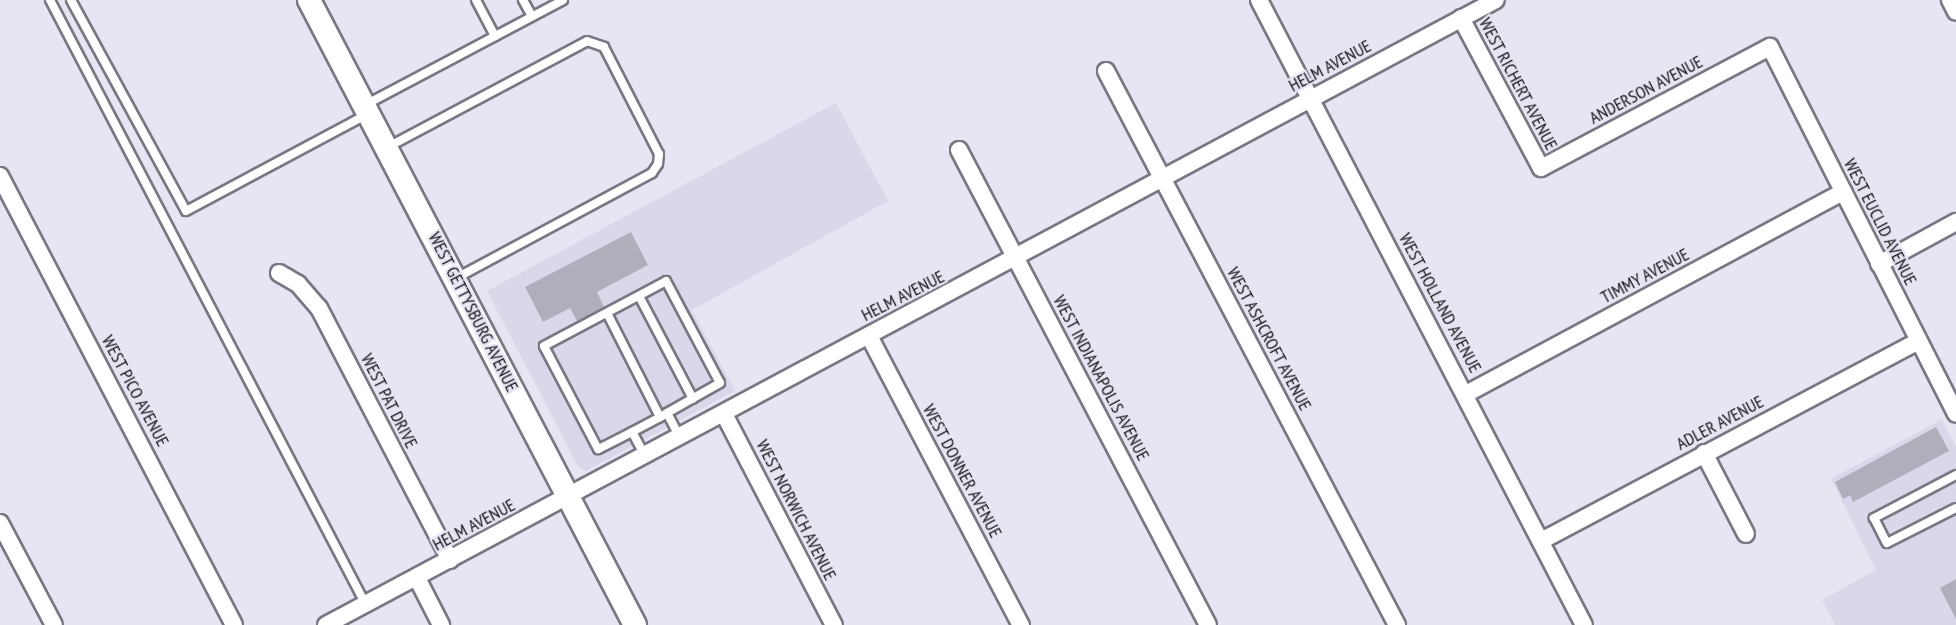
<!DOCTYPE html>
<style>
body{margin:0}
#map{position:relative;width:1956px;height:625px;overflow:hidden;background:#e8e4f2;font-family:"PT Sans Narrow",sans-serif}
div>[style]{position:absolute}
.built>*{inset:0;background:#dcd6eb}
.building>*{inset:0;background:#b2adba}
.roads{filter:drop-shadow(2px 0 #7a7682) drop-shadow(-2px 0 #7a7682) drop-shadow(0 2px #7a7682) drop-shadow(0 -2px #7a7682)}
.lane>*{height:8px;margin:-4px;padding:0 4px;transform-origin:4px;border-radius:4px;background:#fff}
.street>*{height:16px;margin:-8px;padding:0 8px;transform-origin:8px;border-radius:8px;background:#fff}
.secondary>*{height:22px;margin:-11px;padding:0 11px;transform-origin:11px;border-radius:11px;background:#fff}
span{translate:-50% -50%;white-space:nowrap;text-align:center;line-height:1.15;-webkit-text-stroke:4.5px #e8e4f2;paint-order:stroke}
.street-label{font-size:18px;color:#161419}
</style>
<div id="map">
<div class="built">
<i style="clip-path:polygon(836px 103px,888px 201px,692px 310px,735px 391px,586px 471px,578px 466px,487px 291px)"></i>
<i style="clip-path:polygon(1942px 419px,1956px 447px,1956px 625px,1835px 625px,1822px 600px,1876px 570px,1831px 479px)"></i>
</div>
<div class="building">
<i style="clip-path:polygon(631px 232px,648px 265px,597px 292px,604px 307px,577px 321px,570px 308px,543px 322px,525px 287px)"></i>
<i style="clip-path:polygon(1936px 427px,1949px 451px,1853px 502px,1850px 495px,1843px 499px,1835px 482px)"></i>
<i style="clip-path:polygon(1956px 579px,1956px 619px,1940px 588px)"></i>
</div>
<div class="roads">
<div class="lane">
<i style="left:50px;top:0;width:680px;rotate:62.42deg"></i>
<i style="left:71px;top:0;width:240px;rotate:61.4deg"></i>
<i style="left:186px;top:211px;width:206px;rotate:-28.1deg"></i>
<i style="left:476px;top:0;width:41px;rotate:62.2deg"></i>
<i style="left:523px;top:0;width:18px;rotate:61deg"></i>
<i style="left:365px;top:105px;width:224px;rotate:-27.9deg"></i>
<i style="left:388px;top:147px;width:225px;rotate:-28deg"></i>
<i style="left:587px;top:41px;width:18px;rotate:19deg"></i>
<i style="left:604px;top:47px;width:120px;rotate:62.8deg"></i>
<i style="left:659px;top:154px;width:10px;rotate:96deg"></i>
<i style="left:658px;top:164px;width:11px;rotate:124deg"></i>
<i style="left:652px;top:173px;width:222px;rotate:151.8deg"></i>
<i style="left:639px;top:296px;width:116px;rotate:62.3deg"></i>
<i style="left:607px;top:313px;width:117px;rotate:63deg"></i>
<i style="left:632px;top:432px;width:38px;rotate:153deg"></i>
<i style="left:598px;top:449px;width:116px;rotate:-117.7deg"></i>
<i style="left:544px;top:346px;width:138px;rotate:-28deg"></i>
<i style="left:666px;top:281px;width:115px;rotate:62.1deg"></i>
<i style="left:720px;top:383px;width:61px;rotate:150.5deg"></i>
<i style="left:645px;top:456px;width:27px;rotate:-118deg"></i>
<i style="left:632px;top:432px;width:40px;rotate:-28deg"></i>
<i style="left:667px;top:413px;width:27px;rotate:62deg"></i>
<i style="left:1956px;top:475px;width:93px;rotate:152.3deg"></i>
<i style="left:1874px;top:518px;width:28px;rotate:63deg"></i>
<i style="left:1887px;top:543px;width:77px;rotate:-26.9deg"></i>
</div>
<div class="street">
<i style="left:1259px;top:0;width:704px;rotate:62.53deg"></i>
<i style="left:1950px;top:0;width:13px;rotate:63deg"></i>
<i style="left:1461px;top:18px;width:170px;rotate:61.9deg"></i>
<i style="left:1541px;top:168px;width:259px;rotate:-27.9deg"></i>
<i style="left:1770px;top:47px;width:411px;rotate:63.1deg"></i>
<i style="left:1106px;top:71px;width:626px;rotate:62.29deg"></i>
<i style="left:959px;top:150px;width:536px;rotate:62.34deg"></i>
<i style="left:0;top:176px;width:506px;rotate:62.47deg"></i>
<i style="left:1879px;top:264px;width:88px;rotate:-28.6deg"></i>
<i style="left:279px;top:273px;width:22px;rotate:30deg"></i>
<i style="left:298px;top:284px;width:32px;rotate:49deg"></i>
<i style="left:319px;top:308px;width:284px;rotate:62.5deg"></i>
<i style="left:869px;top:336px;width:327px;rotate:62.3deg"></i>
<i style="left:1466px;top:394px;width:428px;rotate:-28.2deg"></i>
<i style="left:724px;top:414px;width:238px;rotate:62.5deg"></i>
<i style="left:1704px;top:453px;width:91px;rotate:62.6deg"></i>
<i style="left:0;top:523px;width:115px;rotate:62.1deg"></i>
<i style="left:1541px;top:541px;width:427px;rotate:-27.9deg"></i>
<i style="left:417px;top:578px;width:53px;rotate:62.9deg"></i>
<i style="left:326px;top:625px;width:1326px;rotate:-28.11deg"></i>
</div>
<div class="secondary">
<i style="left:309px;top:0;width:705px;rotate:62.45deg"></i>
</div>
</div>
<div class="street-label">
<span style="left:1330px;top:66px;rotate:-28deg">HELM AVENUE</span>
<span style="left:1518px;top:84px;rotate:62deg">WEST RICHERT AVENUE</span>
<span style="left:1646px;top:90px;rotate:-28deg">ANDERSON AVENUE</span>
<span style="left:1880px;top:222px;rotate:63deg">WEST EUCLID AVENUE</span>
<span style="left:1645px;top:276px;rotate:-28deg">TIMMY AVENUE</span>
<span style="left:903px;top:296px;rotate:-27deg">HELM AVENUE</span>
<span style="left:1440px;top:303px;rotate:62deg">WEST HOLLAND AVENUE</span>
<span style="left:473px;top:312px;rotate:63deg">WEST GETTYSBURG AVENUE</span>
<span style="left:1269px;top:339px;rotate:62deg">WEST ASHCROFT AVENUE</span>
<span style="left:1101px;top:378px;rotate:62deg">WEST INDIANAPOLIS AVENUE</span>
<span style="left:135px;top:391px;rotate:62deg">WEST PICO AVENUE</span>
<span style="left:389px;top:401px;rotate:63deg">WEST PAT DRIVE</span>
<span style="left:1720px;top:423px;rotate:-28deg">ADLER AVENUE</span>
<span style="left:962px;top:471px;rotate:62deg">WEST DONNER AVENUE</span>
<span style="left:796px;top:510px;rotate:63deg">WEST NORWICH AVENUE</span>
<span style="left:474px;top:525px;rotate:-28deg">HELM AVENUE</span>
</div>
</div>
